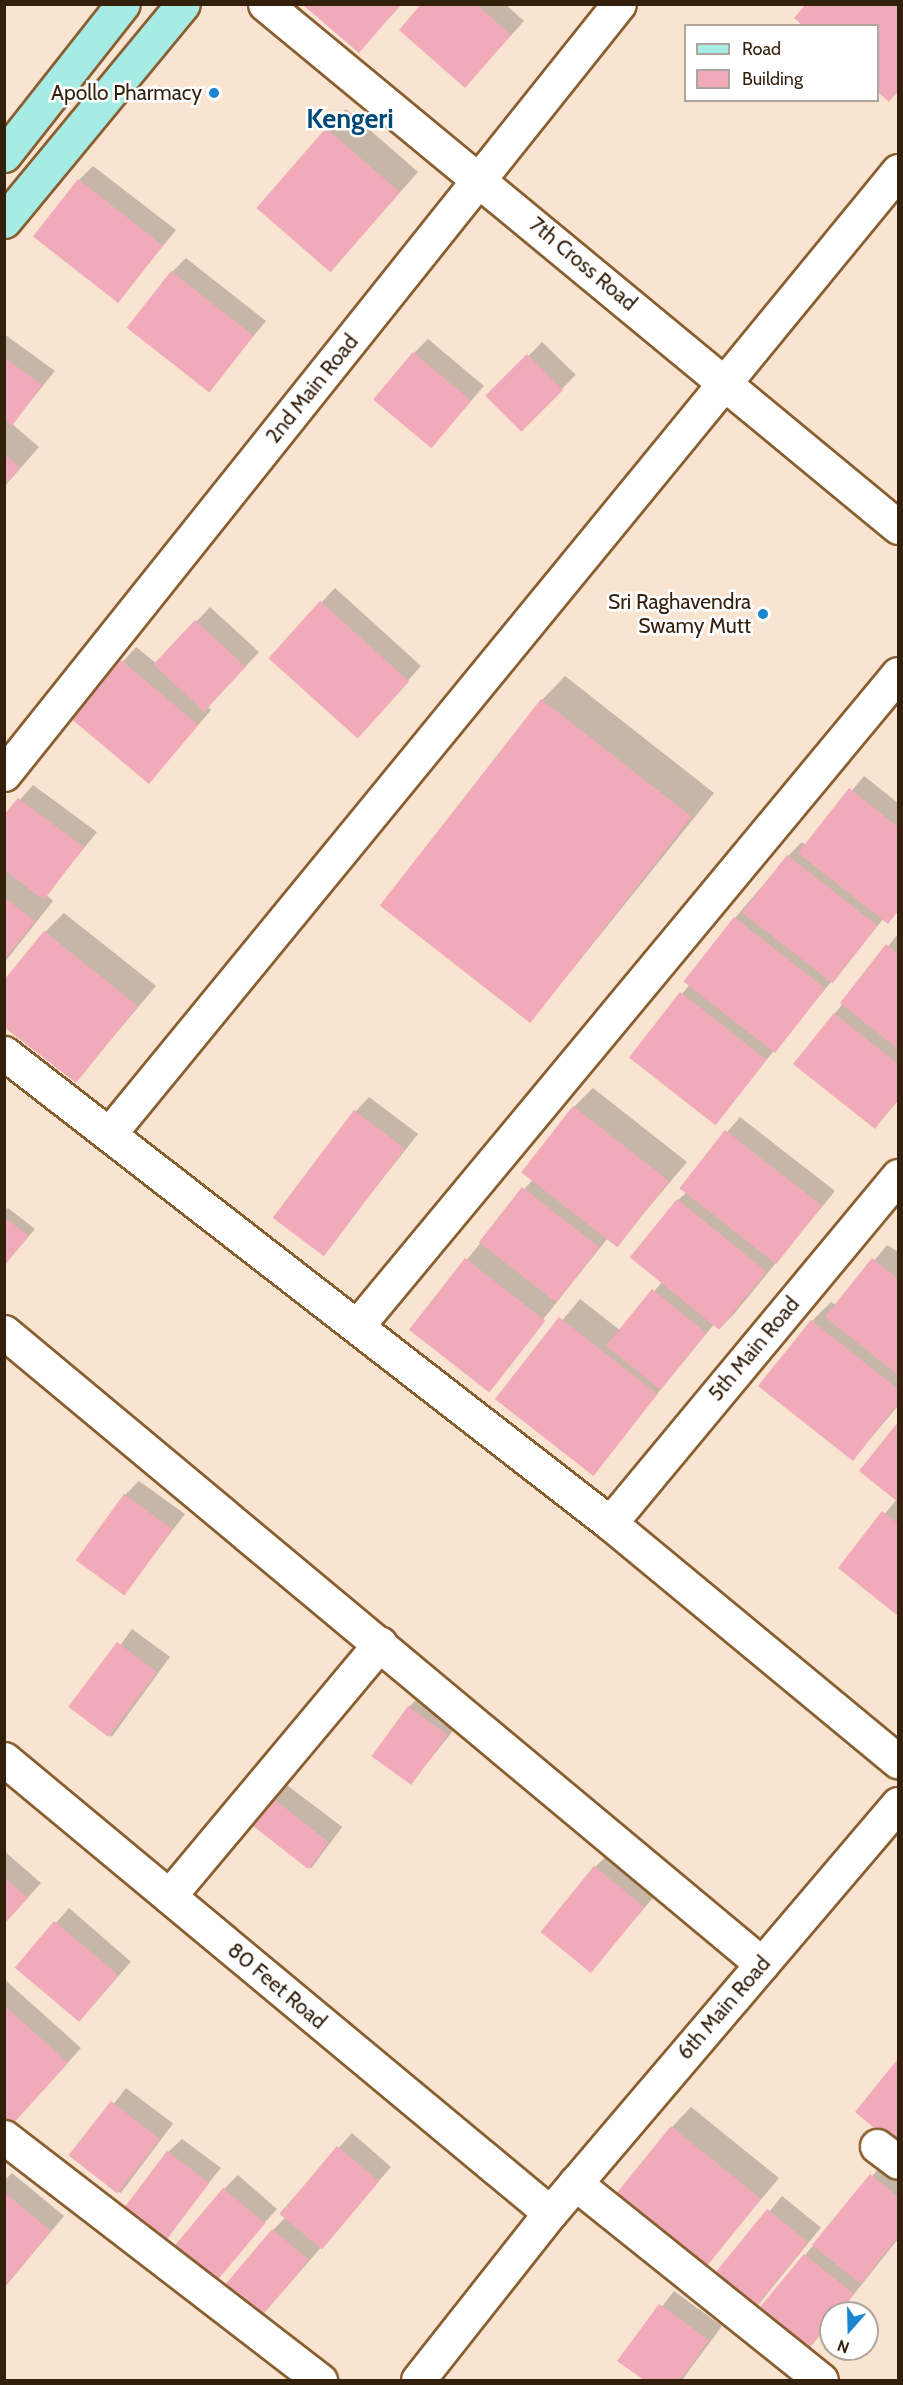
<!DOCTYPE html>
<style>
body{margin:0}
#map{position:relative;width:903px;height:2385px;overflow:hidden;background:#f8e4d1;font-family:Cabin,sans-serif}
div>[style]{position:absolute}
.shadow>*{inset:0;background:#0003;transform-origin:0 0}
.building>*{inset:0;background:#f0aab9;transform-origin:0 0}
.roads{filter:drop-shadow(2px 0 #8a5f30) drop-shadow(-2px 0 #8a5f30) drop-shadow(0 2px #8a5f30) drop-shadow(0 -2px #8a5f30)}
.minor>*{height:33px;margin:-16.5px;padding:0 16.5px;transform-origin:16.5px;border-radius:16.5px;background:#fff}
.tertiary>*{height:33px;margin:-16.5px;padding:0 16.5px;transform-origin:16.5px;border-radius:16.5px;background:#fff}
.primary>*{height:33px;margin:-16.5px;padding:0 16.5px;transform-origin:16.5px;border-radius:16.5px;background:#a7ece4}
.dots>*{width:16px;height:16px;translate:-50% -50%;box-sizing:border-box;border:3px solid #fff;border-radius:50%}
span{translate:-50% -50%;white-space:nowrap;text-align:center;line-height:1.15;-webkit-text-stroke:5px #fff;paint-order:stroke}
.poi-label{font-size:21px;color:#321f0c}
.right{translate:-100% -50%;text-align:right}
.street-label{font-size:21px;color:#321f0c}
.district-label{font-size:27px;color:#004877;font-weight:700}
.frame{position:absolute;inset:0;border:6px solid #321f0c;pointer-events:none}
.legend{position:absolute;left:684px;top:24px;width:195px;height:78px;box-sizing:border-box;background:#fff;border:2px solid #ada59e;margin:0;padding:8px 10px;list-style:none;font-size:18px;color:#321f0c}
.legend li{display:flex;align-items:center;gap:12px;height:30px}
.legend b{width:30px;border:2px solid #ada59e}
.north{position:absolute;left:819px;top:2301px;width:60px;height:60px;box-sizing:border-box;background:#fff;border:2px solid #ada59e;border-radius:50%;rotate:200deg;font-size:16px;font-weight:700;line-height:24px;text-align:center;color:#321f0c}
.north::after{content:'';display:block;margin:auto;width:21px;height:27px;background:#1a86cf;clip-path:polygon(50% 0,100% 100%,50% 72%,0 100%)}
</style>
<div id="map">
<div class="shadow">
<i style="clip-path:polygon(305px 4px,402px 4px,359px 51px)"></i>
<i style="clip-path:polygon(423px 4px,505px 4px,524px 21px,465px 86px)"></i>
<i style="clip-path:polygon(808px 4px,898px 4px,898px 90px,889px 100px,878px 90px,878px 26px)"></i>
<i style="clip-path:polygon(346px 109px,418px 172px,331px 270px,327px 129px)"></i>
<i style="clip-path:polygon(93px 166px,176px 230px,118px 300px,79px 180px)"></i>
<i style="clip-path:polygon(186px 258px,266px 321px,209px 389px,172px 272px)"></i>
<i style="clip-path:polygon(4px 334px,55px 371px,12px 424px,39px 447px,4px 487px)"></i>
<i style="clip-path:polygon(428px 339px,484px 386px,444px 432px,414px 353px)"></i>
<i style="left:542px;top:342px;width:47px;height:77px;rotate:44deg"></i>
<i style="clip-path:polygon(335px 588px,421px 666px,370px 723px,270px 658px)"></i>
<i style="clip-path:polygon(210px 607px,259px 652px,208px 707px,211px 710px,149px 782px,73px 718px,136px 647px,157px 664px)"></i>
<i style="clip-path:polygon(565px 676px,714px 793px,551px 996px,528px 1019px,542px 700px)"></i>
<i style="clip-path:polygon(864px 776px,898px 803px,898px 911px,888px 922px,884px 918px,715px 1122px,631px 1056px,690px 984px,735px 918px,788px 856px,802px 842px,806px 845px)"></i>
<i style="clip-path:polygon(33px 785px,97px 832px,46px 895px,53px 901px,4px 963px,4px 818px)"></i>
<i style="clip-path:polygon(64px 913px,156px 986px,76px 1081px,45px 932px)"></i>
<i style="clip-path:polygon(898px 934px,898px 1101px,875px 1127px,795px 1064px)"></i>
<i style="clip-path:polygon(593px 1088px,687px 1162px,616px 1246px,607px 1239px,487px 1390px,410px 1329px,533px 1179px,574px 1107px)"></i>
<i style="clip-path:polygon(369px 1097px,418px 1134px,323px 1254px,356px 1111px)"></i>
<i style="clip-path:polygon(740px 1117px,835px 1191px,734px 1314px,720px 1328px,715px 1323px,592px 1474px,497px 1399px,580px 1299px,621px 1331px,662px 1282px,678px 1200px,687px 1192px,681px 1187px)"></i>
<i style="clip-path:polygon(8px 1208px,35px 1229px,4px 1265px,4px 1212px)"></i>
<i style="clip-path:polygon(887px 1245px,898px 1252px,898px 1406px,853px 1459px,812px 1321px,831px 1302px,837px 1306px)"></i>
<i style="clip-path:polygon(898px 1424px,898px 1615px,840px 1568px,897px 1499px,862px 1471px)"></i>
<i style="clip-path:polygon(139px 1481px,185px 1514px,124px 1594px,125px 1495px)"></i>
<i style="left:132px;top:1629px;width:47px;height:99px;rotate:36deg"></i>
<i style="clip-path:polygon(423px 1693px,461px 1721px,411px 1783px,409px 1707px)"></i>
<i style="left:284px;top:1783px;width:73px;height:52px;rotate:37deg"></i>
<i style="clip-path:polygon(4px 1851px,41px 1883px,4px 1924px)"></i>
<i style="clip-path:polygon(609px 1854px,657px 1893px,591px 1971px,595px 1867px)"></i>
<i style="left:69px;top:1908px;width:82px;height:79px;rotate:41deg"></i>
<i style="clip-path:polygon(4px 1979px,81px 2048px,25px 2110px,4px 2118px)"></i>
<i style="clip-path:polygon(898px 2060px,898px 2144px,857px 2112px)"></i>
<i style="left:126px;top:2088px;width:59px;height:87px;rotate:37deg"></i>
<i style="clip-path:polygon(691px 2107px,779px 2178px,703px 2268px,672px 2127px)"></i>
<i style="clip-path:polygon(352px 2133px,391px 2167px,257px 2321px,273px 2230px,285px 2218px,280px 2213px)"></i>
<i style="clip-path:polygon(182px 2139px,221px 2168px,164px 2237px,168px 2152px)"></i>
<i style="clip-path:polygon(885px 2161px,898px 2172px,898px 2239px,839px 2313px,831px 2313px,831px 2323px,801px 2356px,805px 2255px)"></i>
<i style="clip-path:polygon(12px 2173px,64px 2216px,4px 2288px,4px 2181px)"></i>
<i style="clip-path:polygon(238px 2175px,277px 2209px,215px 2278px,224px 2189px)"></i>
<i style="left:782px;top:2196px;width:50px;height:102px;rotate:39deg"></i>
<i style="clip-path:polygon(674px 2291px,722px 2326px,682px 2380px,646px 2380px,620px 2361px)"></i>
</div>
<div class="building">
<i style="clip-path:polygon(302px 4px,401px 4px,359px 53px)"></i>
<i style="clip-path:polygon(421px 4px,476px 4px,511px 35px,465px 88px,399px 30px)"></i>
<i style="clip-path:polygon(806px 4px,898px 4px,898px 91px,889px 102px,878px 92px,878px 26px,803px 26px,794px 18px)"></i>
<i style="left:326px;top:128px;width:98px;height:106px;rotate:41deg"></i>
<i style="left:78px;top:179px;width:108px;height:73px;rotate:38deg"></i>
<i style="left:171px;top:271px;width:105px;height:72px;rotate:38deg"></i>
<i style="left:413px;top:352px;width:76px;height:62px;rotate:40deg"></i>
<i style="left:527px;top:354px;width:51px;height:59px;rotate:45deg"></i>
<i style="clip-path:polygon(4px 357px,42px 385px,12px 426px,4px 420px)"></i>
<i style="clip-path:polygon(4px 454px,20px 467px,4px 486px)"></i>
<i style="left:320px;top:601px;width:120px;height:77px;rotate:42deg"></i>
<i style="left:195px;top:620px;width:69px;height:61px;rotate:43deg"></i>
<i style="left:121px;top:660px;width:101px;height:77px;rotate:40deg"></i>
<i style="left:541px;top:699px;width:191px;height:262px;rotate:38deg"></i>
<i style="clip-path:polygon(849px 788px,898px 827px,898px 911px,888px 924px,798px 853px)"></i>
<i style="clip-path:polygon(18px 798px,84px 847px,44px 900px,4px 870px,4px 815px)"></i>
<i style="left:787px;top:855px;width:115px;height:73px;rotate:38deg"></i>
<i style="clip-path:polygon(4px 897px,35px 921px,4px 960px)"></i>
<i style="left:734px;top:917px;width:116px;height:82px;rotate:38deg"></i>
<i style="clip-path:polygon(44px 931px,138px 1006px,76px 1083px,4px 1027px,4px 980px)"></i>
<i style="clip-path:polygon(886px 944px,898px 954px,898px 1049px,840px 1003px)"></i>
<i style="left:680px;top:992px;width:110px;height:83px;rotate:38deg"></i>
<i style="clip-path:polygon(834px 1013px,898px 1064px,898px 1099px,875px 1129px,793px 1064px)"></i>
<i style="left:573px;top:1106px;width:122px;height:84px;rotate:38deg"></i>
<i style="left:354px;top:1110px;width:64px;height:135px;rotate:37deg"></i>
<i style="left:725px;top:1130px;width:123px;height:74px;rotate:38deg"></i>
<i style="left:522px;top:1187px;width:98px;height:70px;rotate:38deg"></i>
<i style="left:677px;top:1199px;width:115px;height:75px;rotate:39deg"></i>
<i style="clip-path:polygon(4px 1217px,29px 1236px,4px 1266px)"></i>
<i style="left:465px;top:1258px;width:102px;height:91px;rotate:38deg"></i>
<i style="clip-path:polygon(872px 1258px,898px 1279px,898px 1375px,825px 1317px)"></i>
<i style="left:652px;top:1289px;width:70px;height:73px;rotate:39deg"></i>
<i style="left:559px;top:1317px;width:125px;height:104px;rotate:38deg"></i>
<i style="clip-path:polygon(811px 1320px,898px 1389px,898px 1403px,853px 1461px,758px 1386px)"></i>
<i style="clip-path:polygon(898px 1422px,898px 1502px,859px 1471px)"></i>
<i style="left:124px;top:1494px;width:60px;height:82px;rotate:36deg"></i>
<i style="clip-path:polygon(882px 1511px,898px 1524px,898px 1616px,838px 1568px)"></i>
<i style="left:117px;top:1642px;width:50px;height:81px;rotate:37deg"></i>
<i style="left:408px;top:1706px;width:49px;height:62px;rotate:36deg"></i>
<i style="left:270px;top:1796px;width:75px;height:34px;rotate:38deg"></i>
<i style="left:594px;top:1866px;width:65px;height:85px;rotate:39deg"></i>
<i style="clip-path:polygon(4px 1877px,28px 1898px,4px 1924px)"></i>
<i style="left:54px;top:1921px;width:84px;height:61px;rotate:40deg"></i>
<i style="clip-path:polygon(4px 2005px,68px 2063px,11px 2126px,4px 2120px)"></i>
<i style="clip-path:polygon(897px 2060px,898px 2145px,897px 2147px,855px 2112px)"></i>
<i style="left:111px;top:2101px;width:62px;height:69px;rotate:38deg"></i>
<i style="left:671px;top:2126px;width:116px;height:92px;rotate:39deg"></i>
<i style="left:337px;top:2146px;width:55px;height:89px;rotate:40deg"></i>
<i style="left:167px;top:2151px;width:53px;height:71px;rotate:37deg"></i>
<i style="clip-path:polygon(870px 2174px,898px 2197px,898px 2237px,861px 2284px,812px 2245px)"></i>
<i style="left:223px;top:2188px;width:55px;height:75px;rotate:40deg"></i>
<i style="clip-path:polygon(4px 2192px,51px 2231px,4px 2287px)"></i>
<i style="left:767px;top:2209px;width:53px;height:85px;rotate:39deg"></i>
<i style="left:272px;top:2229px;width:48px;height:82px;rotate:40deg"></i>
<i style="clip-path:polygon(804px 2254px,854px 2294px,838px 2313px,831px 2313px,831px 2322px,801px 2358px,751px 2318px)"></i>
<i style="clip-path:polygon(659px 2304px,709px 2340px,680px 2380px,644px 2380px,617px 2361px)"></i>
</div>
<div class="roads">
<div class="minor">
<i style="left:265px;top:4px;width:821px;rotate:39.56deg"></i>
<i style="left:4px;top:774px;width:985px;rotate:-51.39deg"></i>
<i style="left:4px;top:1053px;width:767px;rotate:37.8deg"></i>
<i style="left:610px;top:1523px;width:374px;rotate:39.6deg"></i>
<i style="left:109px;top:1134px;width:1245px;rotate:-50.67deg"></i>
<i style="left:357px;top:1326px;width:847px;rotate:-50.32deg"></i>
<i style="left:4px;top:1332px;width:987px;rotate:39.82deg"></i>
<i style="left:610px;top:1523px;width:451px;rotate:-50.3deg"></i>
<i style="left:169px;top:1896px;width:329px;rotate:-50.1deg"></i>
<i style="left:4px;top:2137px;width:399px;rotate:37.6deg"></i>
<i style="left:877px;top:2146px;width:26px;rotate:37deg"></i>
<i style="left:575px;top:2183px;width:315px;rotate:38.7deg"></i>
<i style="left:418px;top:2380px;width:213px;rotate:-51.7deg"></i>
</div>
<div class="tertiary">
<i style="left:4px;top:1759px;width:710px;rotate:39.74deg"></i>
<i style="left:550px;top:2213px;width:537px;rotate:-49.61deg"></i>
</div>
<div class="primary">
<i style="left:4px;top:155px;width:192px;rotate:-51.8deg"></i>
<i style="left:4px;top:221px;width:281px;rotate:-50.5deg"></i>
</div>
</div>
<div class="dots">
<i style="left:214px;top:93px;background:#1a86cf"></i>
<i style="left:763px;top:614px;background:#1a86cf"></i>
</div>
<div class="poi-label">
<span class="right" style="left:202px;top:93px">Apollo Pharmacy</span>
<span class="right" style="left:751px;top:614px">Sri Raghavendra<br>Swamy Mutt</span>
</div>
<div class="street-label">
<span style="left:583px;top:264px;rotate:40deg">7th Cross Road</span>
<span style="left:312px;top:389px;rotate:-51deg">2nd Main Road</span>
<span style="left:754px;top:1349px;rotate:-50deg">5th Main Road</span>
<span style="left:277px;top:1986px;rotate:40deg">80 Feet Road</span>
<span style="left:724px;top:2008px;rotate:-49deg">6th Main Road</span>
</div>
<div class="district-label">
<span style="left:350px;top:119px">Kengeri</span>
</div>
<div class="frame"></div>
<ul class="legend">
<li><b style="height:8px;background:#a7ece4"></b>Road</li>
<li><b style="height:16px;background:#f0aab9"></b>Building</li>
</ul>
<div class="north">N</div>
</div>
